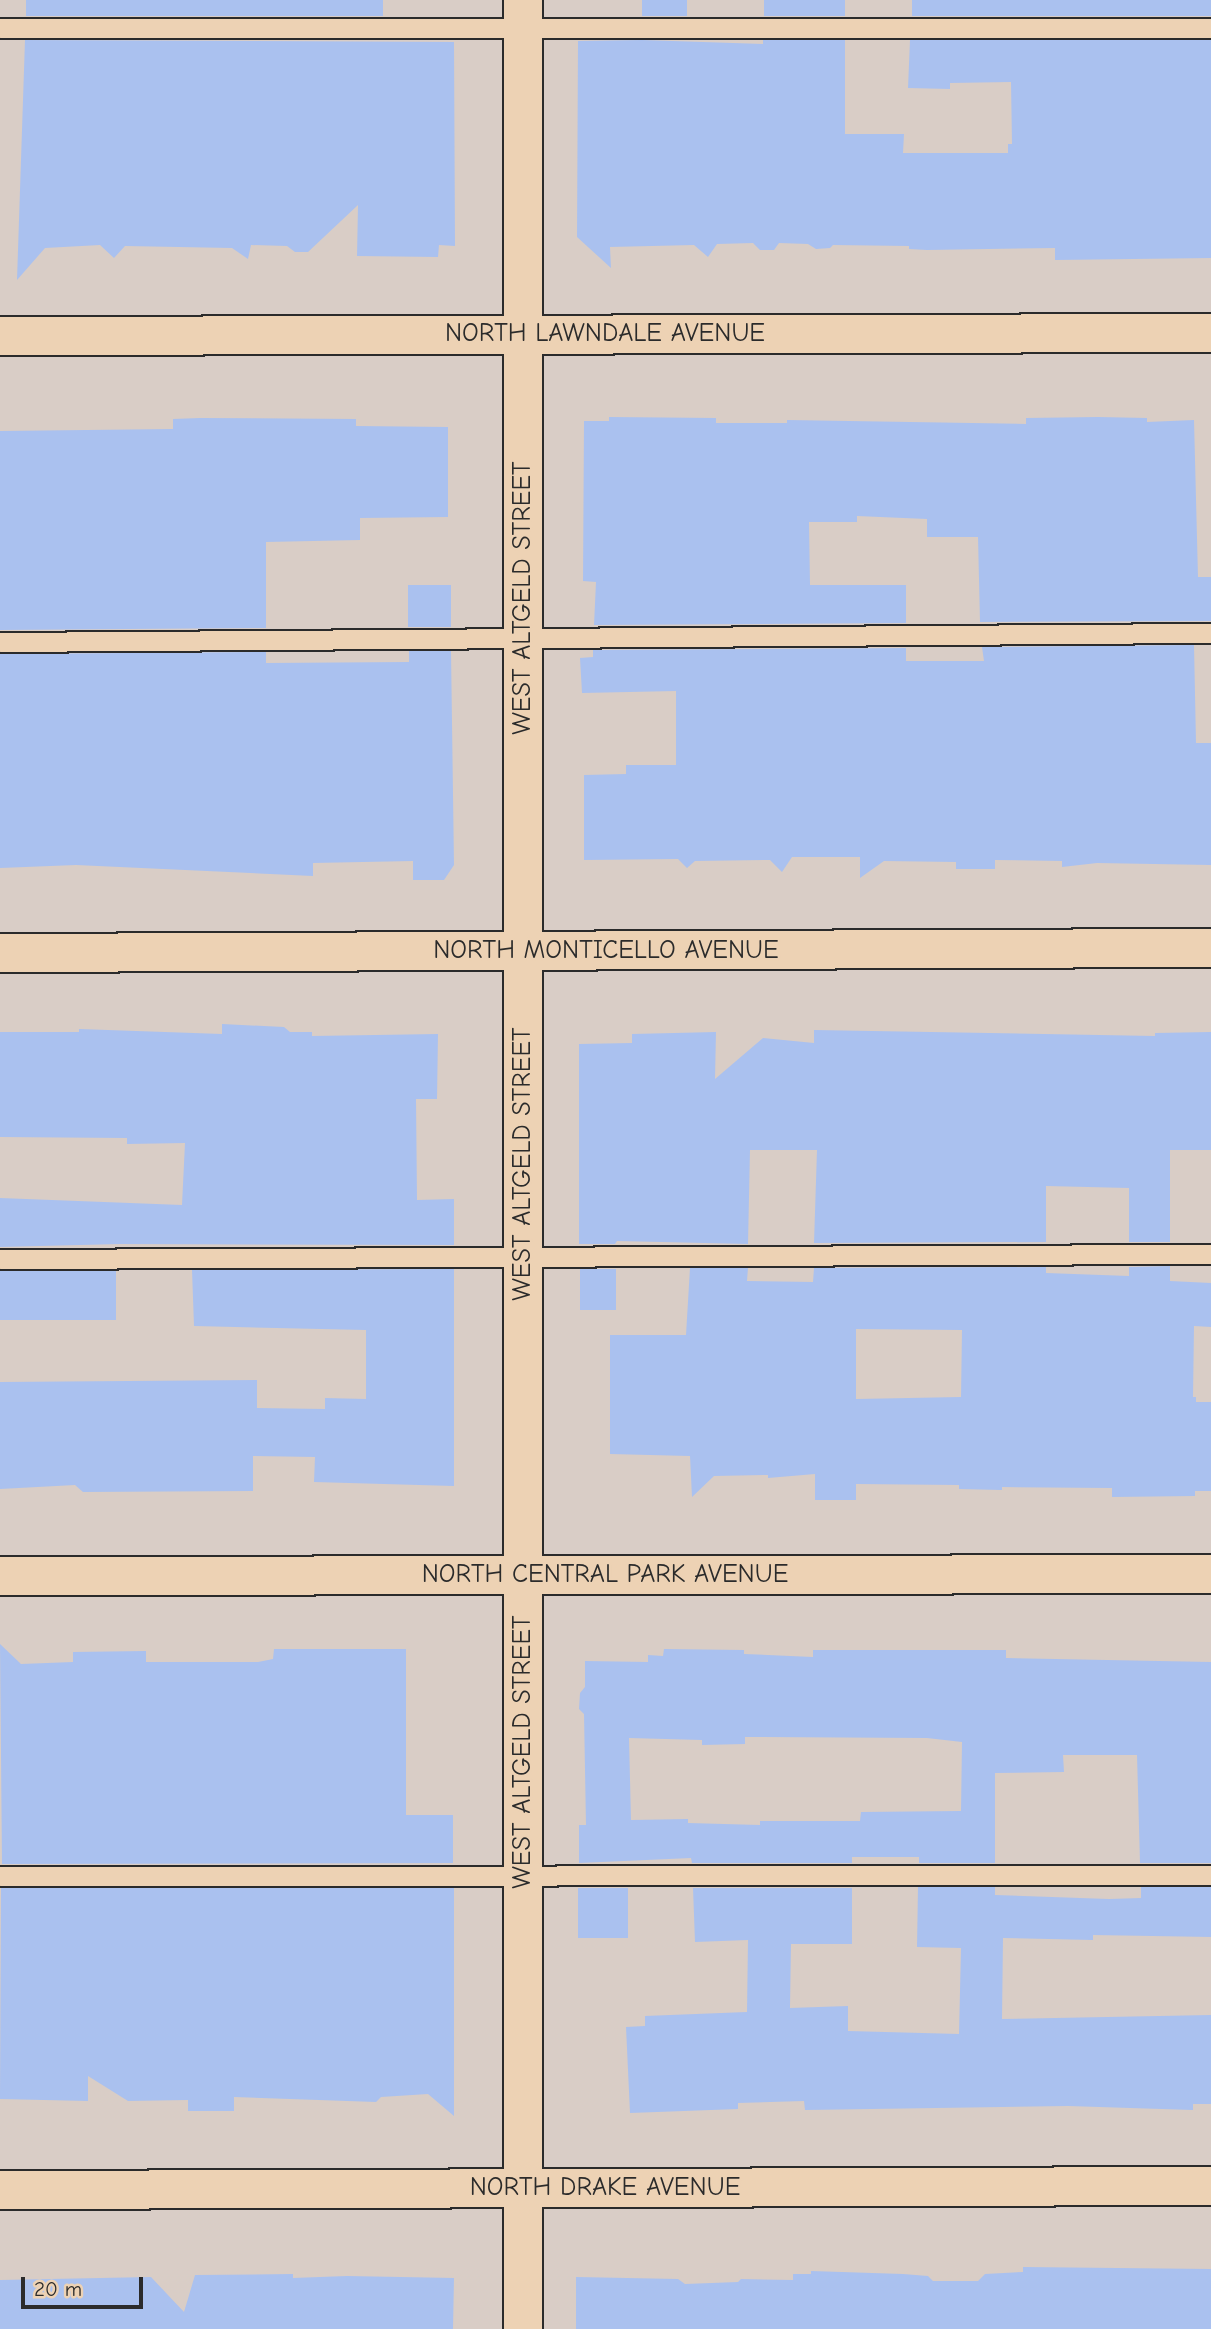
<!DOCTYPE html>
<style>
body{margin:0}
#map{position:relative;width:1211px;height:2329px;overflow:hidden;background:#d9cdc6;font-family:"Comic Neue",sans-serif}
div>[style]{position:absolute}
.building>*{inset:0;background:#aac1ef;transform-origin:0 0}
.roads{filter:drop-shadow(2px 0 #2b2b2b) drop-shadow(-2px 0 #2b2b2b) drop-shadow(0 2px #2b2b2b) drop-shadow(0 -2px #2b2b2b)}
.service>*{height:19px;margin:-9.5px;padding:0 9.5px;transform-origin:9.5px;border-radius:9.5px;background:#edd2b4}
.minor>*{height:38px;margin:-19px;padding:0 19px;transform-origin:19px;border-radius:19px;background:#edd2b4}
.tertiary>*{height:38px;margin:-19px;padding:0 19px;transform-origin:19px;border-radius:19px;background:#edd2b4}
span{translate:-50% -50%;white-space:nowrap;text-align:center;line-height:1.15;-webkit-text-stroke:5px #edd2b4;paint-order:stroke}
.street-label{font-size:26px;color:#2b2b2b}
.scale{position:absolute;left:21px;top:2277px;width:122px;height:32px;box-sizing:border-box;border:4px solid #2b2b2b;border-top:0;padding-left:9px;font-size:21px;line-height:24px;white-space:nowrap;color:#2b2b2b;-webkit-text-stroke:5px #edd2b4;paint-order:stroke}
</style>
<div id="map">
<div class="building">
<i style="left:26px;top:0;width:357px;height:16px"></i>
<i style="left:642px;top:0;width:45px;height:16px"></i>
<i style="left:764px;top:0;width:81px;height:16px"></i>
<i style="left:912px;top:0;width:299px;height:16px"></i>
<i style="clip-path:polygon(25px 40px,454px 42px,455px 246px,439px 245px,438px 257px,357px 256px,358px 205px,308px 252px,295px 252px,287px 246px,251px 245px,248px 259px,232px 248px,125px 246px,114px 258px,100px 245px,45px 248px,17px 280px)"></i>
<i style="clip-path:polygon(642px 40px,763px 44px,763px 40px,845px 40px,845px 134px,904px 134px,903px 153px,1008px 153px,1008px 144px,1012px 144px,1011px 82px,950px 83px,950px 89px,908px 88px,910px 40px,1211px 40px,1211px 258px,1055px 260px,1055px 248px,927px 250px,909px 249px,909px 246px,833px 245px,830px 248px,816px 249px,808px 244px,779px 243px,774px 250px,760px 250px,753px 243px,717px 244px,708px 257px,694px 245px,610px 247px,611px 268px,577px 237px,578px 41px)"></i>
<i style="clip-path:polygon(609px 417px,716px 418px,716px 423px,787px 423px,787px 420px,1026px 424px,1026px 418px,1098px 417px,1147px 418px,1147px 422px,1194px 420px,1198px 577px,1211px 577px,1211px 621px,980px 622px,978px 537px,927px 537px,927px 519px,857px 516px,857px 522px,809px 522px,810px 585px,906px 585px,906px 623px,594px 625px,596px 582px,583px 581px,584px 421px,609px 421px)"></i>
<i style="clip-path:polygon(200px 418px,356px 419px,356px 426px,448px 427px,448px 517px,360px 518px,360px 540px,266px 542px,266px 628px,0 630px,0 431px,173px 429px,173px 419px)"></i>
<i style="left:408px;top:585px;width:43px;height:42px"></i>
<i style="clip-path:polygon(1194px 645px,1196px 743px,1211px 743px,1211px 865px,1097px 863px,1062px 867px,1062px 861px,995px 860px,995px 869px,956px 869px,956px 862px,884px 861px,860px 878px,860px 857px,792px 857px,782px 872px,770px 860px,695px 861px,687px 868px,678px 859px,584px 860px,584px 775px,626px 774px,626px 765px,676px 765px,676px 691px,582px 693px,580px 658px,593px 657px,593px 650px,906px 648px,906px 661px,984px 661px,982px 647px)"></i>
<i style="clip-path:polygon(409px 651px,451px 651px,454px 865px,444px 880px,413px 880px,413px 861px,313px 863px,313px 876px,76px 865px,0 868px,0 654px,266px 652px,266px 663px,409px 662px)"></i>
<i style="clip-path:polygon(222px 1024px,284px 1027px,290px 1032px,312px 1032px,312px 1036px,438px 1034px,437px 1099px,416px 1099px,417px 1200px,454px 1199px,454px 1245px,120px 1244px,0 1247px,0 1198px,182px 1205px,185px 1143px,127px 1144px,127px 1138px,0 1137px,0 1032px,79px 1032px,79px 1029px,222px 1034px)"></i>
<i style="clip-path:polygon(814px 1030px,1155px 1036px,1155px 1033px,1211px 1032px,1211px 1150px,1170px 1150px,1170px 1242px,1129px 1242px,1129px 1188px,1046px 1186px,1046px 1242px,814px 1243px,817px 1150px,750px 1150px,748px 1244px,617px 1241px,615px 1244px,579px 1244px,579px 1044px,632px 1043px,632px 1034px,716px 1032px,715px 1079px,763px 1038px,814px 1043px)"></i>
<i style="clip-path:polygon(evenodd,1170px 1266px,1170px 1281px,1211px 1283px,1211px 1327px,1194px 1326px,1193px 1397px,1196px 1397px,1196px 1402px,1211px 1402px,1211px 1491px,1195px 1491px,1195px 1496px,1112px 1497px,1112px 1488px,1002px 1487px,1002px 1490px,959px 1489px,959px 1485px,856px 1484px,856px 1500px,815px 1500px,815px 1474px,768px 1478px,768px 1475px,714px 1476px,692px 1497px,690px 1456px,610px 1454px,610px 1335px,686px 1335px,690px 1268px,748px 1268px,747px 1281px,813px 1282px,814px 1268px,1046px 1267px,1046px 1273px,1129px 1276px,1129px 1267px,1170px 1266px,856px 1329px,962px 1330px,961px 1397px,856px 1399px,856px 1329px)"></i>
<i style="clip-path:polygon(454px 1269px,454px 1486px,314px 1482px,315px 1457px,253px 1456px,253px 1491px,83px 1492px,75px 1485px,0 1489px,0 1382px,257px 1380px,257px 1408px,325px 1409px,325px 1398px,366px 1399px,366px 1330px,194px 1326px,192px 1270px)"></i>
<i style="left:580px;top:1269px;width:36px;height:41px"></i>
<i style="left:0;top:1271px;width:116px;height:49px"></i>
<i style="clip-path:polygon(0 1644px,21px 1664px,73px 1662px,73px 1652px,146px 1651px,146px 1662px,258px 1662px,273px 1659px,274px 1649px,406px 1649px,406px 1815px,453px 1815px,453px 1863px,2px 1864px)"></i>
<i style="clip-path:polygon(evenodd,664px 1649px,744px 1650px,744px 1654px,813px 1657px,813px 1650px,1006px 1650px,1006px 1658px,1211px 1662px,1211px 1863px,1140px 1863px,1137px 1755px,1063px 1755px,1064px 1772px,995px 1773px,995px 1863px,919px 1863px,919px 1857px,852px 1857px,852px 1863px,692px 1863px,691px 1858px,579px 1863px,579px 1825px,586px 1825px,584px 1714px,579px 1709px,580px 1693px,585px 1687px,585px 1661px,648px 1662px,648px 1655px,663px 1656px,664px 1649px,745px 1737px,927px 1738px,962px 1742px,961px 1811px,861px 1812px,860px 1821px,760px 1821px,760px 1825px,688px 1823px,688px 1819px,631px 1820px,629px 1738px,702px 1740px,702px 1745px,745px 1744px,745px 1737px)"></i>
<i style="clip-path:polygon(918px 1887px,995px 1887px,995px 1895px,1109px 1899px,1141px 1898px,1141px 1887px,1211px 1887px,1211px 1937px,1093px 1935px,1093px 1940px,1003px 1938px,1002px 2019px,1211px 2015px,1211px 2104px,1193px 2104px,1193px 2110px,1068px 2106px,805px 2110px,804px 2101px,738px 2103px,738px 2109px,630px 2113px,626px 2027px,645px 2026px,645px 2016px,747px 2012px,748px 1940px,695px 1942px,693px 1888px,852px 1888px,852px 1944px,791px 1944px,790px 2008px,848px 2006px,848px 2031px,959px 2034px,961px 1948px,917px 1947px)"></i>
<i style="clip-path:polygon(1px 1888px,454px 1888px,454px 2116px,428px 2094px,381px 2097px,376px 2102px,234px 2097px,234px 2111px,188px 2111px,188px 2100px,128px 2101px,88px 2076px,88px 2101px,0 2099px)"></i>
<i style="left:578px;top:1888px;width:50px;height:50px"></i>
<i style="clip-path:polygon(1023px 2267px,1211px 2269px,1211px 2329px,576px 2329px,576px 2277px,678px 2279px,685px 2284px,738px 2282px,741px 2279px,793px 2280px,793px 2274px,811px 2274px,811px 2271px,903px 2274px,928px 2276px,933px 2281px,978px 2281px,985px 2274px,1023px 2272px)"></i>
<i style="clip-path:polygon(293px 2274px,293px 2278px,347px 2276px,454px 2278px,453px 2329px,0 2329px,0 2280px,151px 2277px,184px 2312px,195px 2275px)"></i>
</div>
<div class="roads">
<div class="service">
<i style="left:0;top:28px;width:1211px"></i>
<i style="left:0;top:642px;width:1211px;rotate:-0.43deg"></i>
<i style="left:0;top:1259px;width:1211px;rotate:-0.24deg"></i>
<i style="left:0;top:1876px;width:1211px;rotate:-0.05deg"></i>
</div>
<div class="minor">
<i style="left:0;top:336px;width:1211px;rotate:-0.14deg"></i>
<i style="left:0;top:953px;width:1211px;rotate:-0.24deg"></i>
<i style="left:0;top:2190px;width:1211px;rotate:-0.19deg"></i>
<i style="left:523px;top:2329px;width:2329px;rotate:-90deg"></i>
</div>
<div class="tertiary">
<i style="left:0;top:1576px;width:1211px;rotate:-0.09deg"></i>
</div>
</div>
<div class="street-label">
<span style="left:605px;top:334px">NORTH LAWNDALE AVENUE</span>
<span style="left:523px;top:598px;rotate:-90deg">WEST ALTGELD STREET</span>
<span style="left:606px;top:951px">NORTH MONTICELLO AVENUE</span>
<span style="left:523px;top:1164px;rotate:-90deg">WEST ALTGELD STREET</span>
<span style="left:605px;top:1575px">NORTH CENTRAL PARK AVENUE</span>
<span style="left:523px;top:1752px;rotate:-90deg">WEST ALTGELD STREET</span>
<span style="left:605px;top:2188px">NORTH DRAKE AVENUE</span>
</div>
<div class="scale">20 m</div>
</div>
